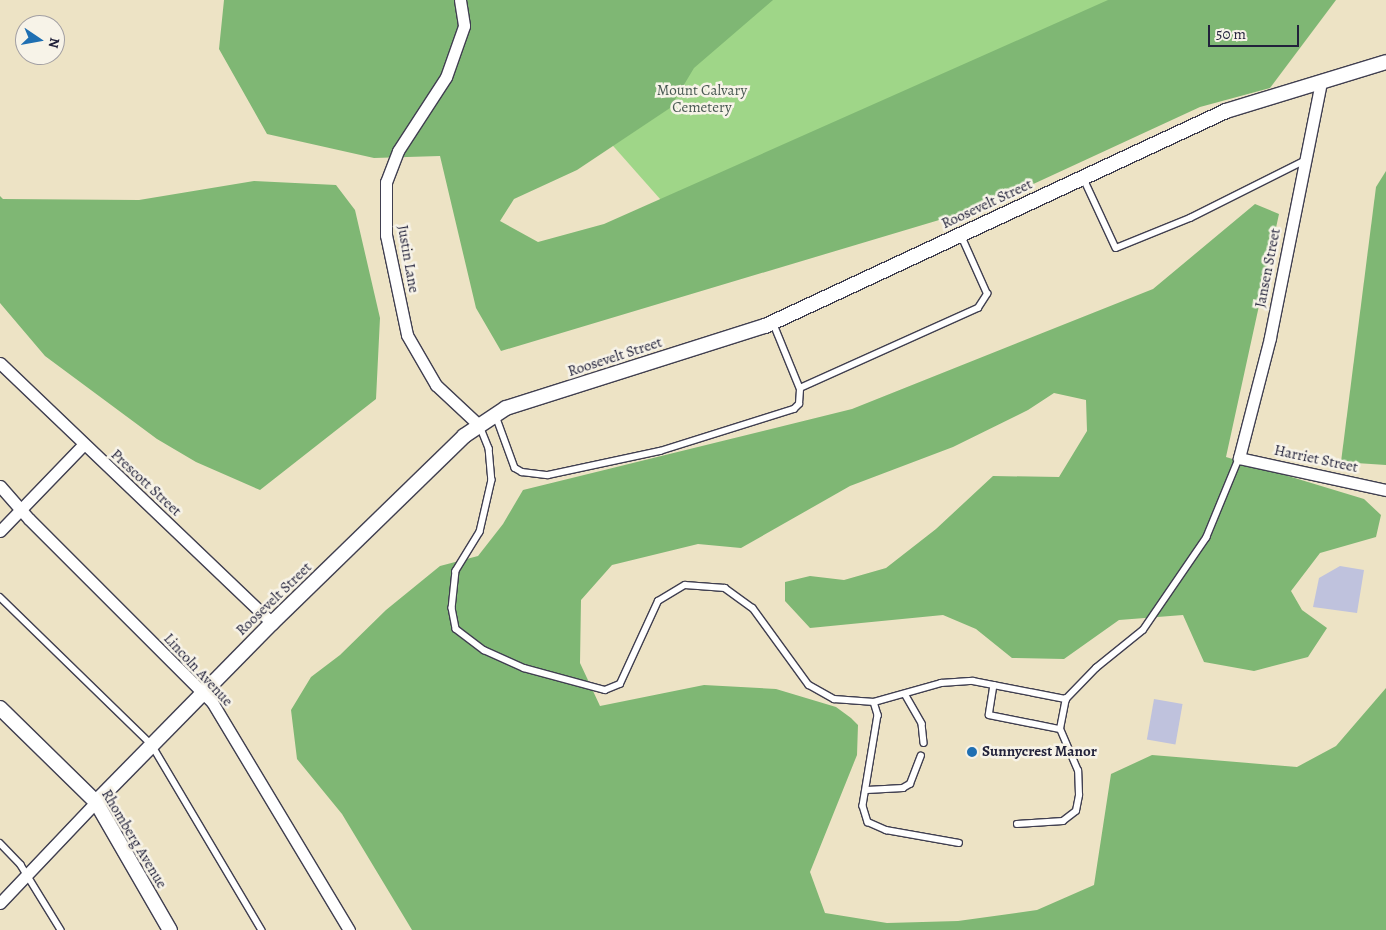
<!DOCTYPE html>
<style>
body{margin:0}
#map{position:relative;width:1386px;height:930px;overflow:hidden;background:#ede3c5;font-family:Alegreya,serif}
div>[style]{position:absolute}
.industrial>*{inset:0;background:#bfc2dd;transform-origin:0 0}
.green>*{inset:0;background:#9fd688}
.forest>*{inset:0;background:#7fb774}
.roads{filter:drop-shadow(1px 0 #403f50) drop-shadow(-1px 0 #403f50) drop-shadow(0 1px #403f50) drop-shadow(0 -1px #403f50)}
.service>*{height:5.5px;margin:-2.75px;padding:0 2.75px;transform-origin:2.75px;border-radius:2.75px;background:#fff}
.minor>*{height:11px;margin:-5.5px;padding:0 5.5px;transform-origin:5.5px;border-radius:5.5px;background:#fff}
.tertiary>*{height:14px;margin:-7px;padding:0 7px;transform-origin:7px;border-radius:7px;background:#fff}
.dots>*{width:14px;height:14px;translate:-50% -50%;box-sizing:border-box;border:2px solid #f7f3e8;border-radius:50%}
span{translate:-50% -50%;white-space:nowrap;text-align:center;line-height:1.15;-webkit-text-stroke:5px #f7f3e8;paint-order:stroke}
.park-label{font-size:15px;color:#485852}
.street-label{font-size:15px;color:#22223b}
.poi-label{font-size:15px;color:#22223b;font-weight:700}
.left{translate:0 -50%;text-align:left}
.north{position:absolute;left:15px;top:15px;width:50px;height:50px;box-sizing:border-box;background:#f7f3e8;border:1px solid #a29fa3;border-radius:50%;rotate:102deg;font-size:14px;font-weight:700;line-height:20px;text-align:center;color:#22223b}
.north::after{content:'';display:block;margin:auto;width:18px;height:22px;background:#1f6fb2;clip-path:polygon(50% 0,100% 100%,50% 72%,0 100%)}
.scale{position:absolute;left:1208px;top:25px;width:91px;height:22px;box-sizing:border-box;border:2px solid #22223b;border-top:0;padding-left:6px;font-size:15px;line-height:18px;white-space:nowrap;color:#22223b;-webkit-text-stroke:4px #f7f3e8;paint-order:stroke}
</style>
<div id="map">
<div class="industrial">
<i style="clip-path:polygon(1340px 566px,1364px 570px,1357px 613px,1313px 607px,1319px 578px)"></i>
<i style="left:1154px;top:699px;width:29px;height:41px;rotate:10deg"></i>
</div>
<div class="green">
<i style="clip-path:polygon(484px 0,1161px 0,676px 217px)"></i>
</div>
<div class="forest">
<i style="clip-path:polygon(224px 0,773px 0,694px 68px,670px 108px,577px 170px,514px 199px,500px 221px,538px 242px,604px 224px,1108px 0,1336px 0,1270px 88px,1200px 107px,986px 206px,501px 351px,476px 308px,440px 156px,374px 158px,267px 134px,219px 49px)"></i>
<i style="clip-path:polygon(1386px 171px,1386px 465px,1341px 462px,1376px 187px)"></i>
<i style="clip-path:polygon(254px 181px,336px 185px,355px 210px,380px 318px,376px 399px,260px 490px,196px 462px,157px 439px,45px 356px,0 303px,0 196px,3px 199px,139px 200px)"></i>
<i style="clip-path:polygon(1255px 204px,1279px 214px,1226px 457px,1364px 499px,1381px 515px,1376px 537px,1320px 553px,1291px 591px,1302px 610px,1327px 628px,1308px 657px,1254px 671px,1204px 662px,1183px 615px,1119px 620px,1064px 659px,1012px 658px,976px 629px,943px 615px,810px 628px,785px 601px,785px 582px,810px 576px,844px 580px,886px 568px,936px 529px,993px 476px,1059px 477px,1087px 431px,1086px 400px,1054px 393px,1028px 410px,953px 447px,850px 486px,741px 548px,698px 544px,612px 565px,581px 600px,580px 663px,600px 706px,704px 685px,776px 689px,836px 707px,851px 718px,858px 725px,857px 755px,810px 872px,825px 913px,887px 923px,958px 921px,1037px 910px,1094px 885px,1111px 774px,1152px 755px,1297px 767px,1336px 746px,1386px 688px,1386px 930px,412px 930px,342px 814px,297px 759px,291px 710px,311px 677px,340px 655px,386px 610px,440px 566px,478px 556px,503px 524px,523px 490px,852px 409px,1153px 289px)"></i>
</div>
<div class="roads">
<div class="service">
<i style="left:1083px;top:177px;width:78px;rotate:65.1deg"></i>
<i style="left:1116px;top:248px;width:80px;rotate:-22.1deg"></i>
<i style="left:1190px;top:218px;width:127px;rotate:-26.6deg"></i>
<i style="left:773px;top:322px;width:71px;rotate:67.8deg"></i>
<i style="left:496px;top:416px;width:55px;rotate:69.9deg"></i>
<i style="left:515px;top:468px;width:8px;rotate:30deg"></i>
<i style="left:522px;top:472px;width:26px;rotate:7deg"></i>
<i style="left:548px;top:475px;width:115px;rotate:-12.1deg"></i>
<i style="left:660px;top:451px;width:140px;rotate:-17.4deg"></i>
<i style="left:794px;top:409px;width:7px;rotate:-45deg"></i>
<i style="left:799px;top:404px;width:16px;rotate:-86deg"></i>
<i style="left:800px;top:388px;width:195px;rotate:-24.2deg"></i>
<i style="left:978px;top:308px;width:17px;rotate:-57deg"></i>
<i style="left:987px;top:294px;width:64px;rotate:-114.1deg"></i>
<i style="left:480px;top:426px;width:24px;rotate:68deg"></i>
<i style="left:489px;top:448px;width:32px;rotate:85deg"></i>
<i style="left:492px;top:480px;width:53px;rotate:103deg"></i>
<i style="left:480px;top:532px;width:46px;rotate:121.6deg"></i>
<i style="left:456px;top:571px;width:37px;rotate:96deg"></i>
<i style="left:452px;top:608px;width:21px;rotate:79deg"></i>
<i style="left:456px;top:629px;width:35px;rotate:37deg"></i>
<i style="left:484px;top:650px;width:44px;rotate:24.2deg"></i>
<i style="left:524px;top:668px;width:84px;rotate:15.2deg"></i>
<i style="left:605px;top:690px;width:16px;rotate:-22deg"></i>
<i style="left:620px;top:684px;width:91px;rotate:-65.4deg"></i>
<i style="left:658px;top:601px;width:31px;rotate:-31deg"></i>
<i style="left:685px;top:585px;width:40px;rotate:4.3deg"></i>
<i style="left:725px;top:588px;width:34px;rotate:36deg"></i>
<i style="left:753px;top:608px;width:95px;rotate:54deg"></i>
<i style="left:809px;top:685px;width:29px;rotate:29deg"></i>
<i style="left:834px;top:699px;width:40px;rotate:4.3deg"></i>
<i style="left:874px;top:702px;width:70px;rotate:-15.8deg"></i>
<i style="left:941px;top:683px;width:32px;rotate:-4deg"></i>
<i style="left:973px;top:681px;width:95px;rotate:11deg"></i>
<i style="left:0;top:597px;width:212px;rotate:44.2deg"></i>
<i style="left:152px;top:745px;width:215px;rotate:59.3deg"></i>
<i style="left:994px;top:685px;width:30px;rotate:99deg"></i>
<i style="left:989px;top:715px;width:72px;rotate:11.2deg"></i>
<i style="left:1060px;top:729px;width:31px;rotate:-79deg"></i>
<i style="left:1066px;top:699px;width:43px;rotate:-45.9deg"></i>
<i style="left:1096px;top:668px;width:60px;rotate:-39deg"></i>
<i style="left:1143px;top:630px;width:112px;rotate:-55.6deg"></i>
<i style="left:1206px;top:538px;width:87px;rotate:-67.6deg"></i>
<i style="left:905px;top:694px;width:34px;rotate:60deg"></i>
<i style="left:922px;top:724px;width:19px;rotate:84deg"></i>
<i style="left:874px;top:702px;width:14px;rotate:73deg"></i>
<i style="left:878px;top:715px;width:92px;rotate:99.4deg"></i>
<i style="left:863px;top:806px;width:17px;rotate:73deg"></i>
<i style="left:868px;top:822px;width:20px;rotate:24deg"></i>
<i style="left:886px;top:830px;width:74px;rotate:10.1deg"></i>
<i style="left:867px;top:790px;width:36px;rotate:-3deg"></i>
<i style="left:903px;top:788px;width:8px;rotate:-30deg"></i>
<i style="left:910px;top:784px;width:30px;rotate:-69deg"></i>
<i style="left:1017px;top:824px;width:46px;rotate:-3.7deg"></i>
<i style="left:1063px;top:821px;width:16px;rotate:-38deg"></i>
<i style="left:1076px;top:811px;width:16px;rotate:-79deg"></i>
<i style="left:1079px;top:795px;width:24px;rotate:-92deg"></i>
<i style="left:1078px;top:771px;width:46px;rotate:-113.2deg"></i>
<i style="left:0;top:843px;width:30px;rotate:46deg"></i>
<i style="left:21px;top:865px;width:76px;rotate:58.4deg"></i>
</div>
<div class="minor">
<i style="left:460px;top:0;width:26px;rotate:81deg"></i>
<i style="left:464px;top:26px;width:54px;rotate:109.4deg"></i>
<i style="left:446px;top:77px;width:88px;rotate:123deg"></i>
<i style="left:398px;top:151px;width:33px;rotate:111deg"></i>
<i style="left:386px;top:182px;width:53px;rotate:90deg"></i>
<i style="left:386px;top:235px;width:102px;rotate:78.1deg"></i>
<i style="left:407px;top:335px;width:58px;rotate:59.9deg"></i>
<i style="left:436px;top:385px;width:60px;rotate:43deg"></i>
<i style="left:1321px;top:82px;width:261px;rotate:101.3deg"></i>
<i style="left:1270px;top:338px;width:124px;rotate:104.5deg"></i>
<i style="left:1239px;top:458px;width:150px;rotate:12.3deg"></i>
<i style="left:0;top:363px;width:376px;rotate:43.7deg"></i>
<i style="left:0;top:486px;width:44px;rotate:48.7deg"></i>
<i style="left:29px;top:519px;width:259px;rotate:45deg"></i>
<i style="left:212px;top:702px;width:266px;rotate:59deg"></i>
<i style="left:0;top:531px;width:120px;rotate:-46deg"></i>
<i style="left:0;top:903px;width:139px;rotate:-46.5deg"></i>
</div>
<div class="tertiary">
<i style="left:0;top:708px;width:134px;rotate:44.4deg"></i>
<i style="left:96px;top:802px;width:148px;rotate:60deg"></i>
<i style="left:96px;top:802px;width:251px;rotate:-45.5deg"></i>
<i style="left:272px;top:623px;width:268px;rotate:-44.2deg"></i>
<i style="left:464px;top:436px;width:50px;rotate:-33.7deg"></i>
<i style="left:506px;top:408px;width:272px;rotate:-17.6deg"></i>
<i style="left:765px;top:326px;width:509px;rotate:-25deg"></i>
<i style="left:1226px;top:111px;width:167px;rotate:-17deg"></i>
</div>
</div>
<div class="dots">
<i style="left:972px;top:752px;background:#1f6fb2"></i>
</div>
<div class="park-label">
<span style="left:702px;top:99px">Mount Calvary<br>Cemetery</span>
</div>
<div class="street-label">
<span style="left:987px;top:204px;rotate:-25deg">Roosevelt Street</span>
<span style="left:408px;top:259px;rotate:80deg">Justin Lane</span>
<span style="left:1268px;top:268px;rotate:-79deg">Jansen Street</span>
<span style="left:615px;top:357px;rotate:-18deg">Roosevelt Street</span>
<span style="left:1316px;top:459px;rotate:12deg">Harriet Street</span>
<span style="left:146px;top:483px;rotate:43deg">Prescott Street</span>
<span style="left:274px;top:599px;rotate:-44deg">Roosevelt Street</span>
<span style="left:198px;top:670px;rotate:47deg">Lincoln Avenue</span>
<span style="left:134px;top:839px;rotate:59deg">Rhomberg Avenue</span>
</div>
<div class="poi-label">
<span class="left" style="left:982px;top:752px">Sunnycrest Manor</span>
</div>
<div class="north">N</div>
<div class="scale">50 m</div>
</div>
